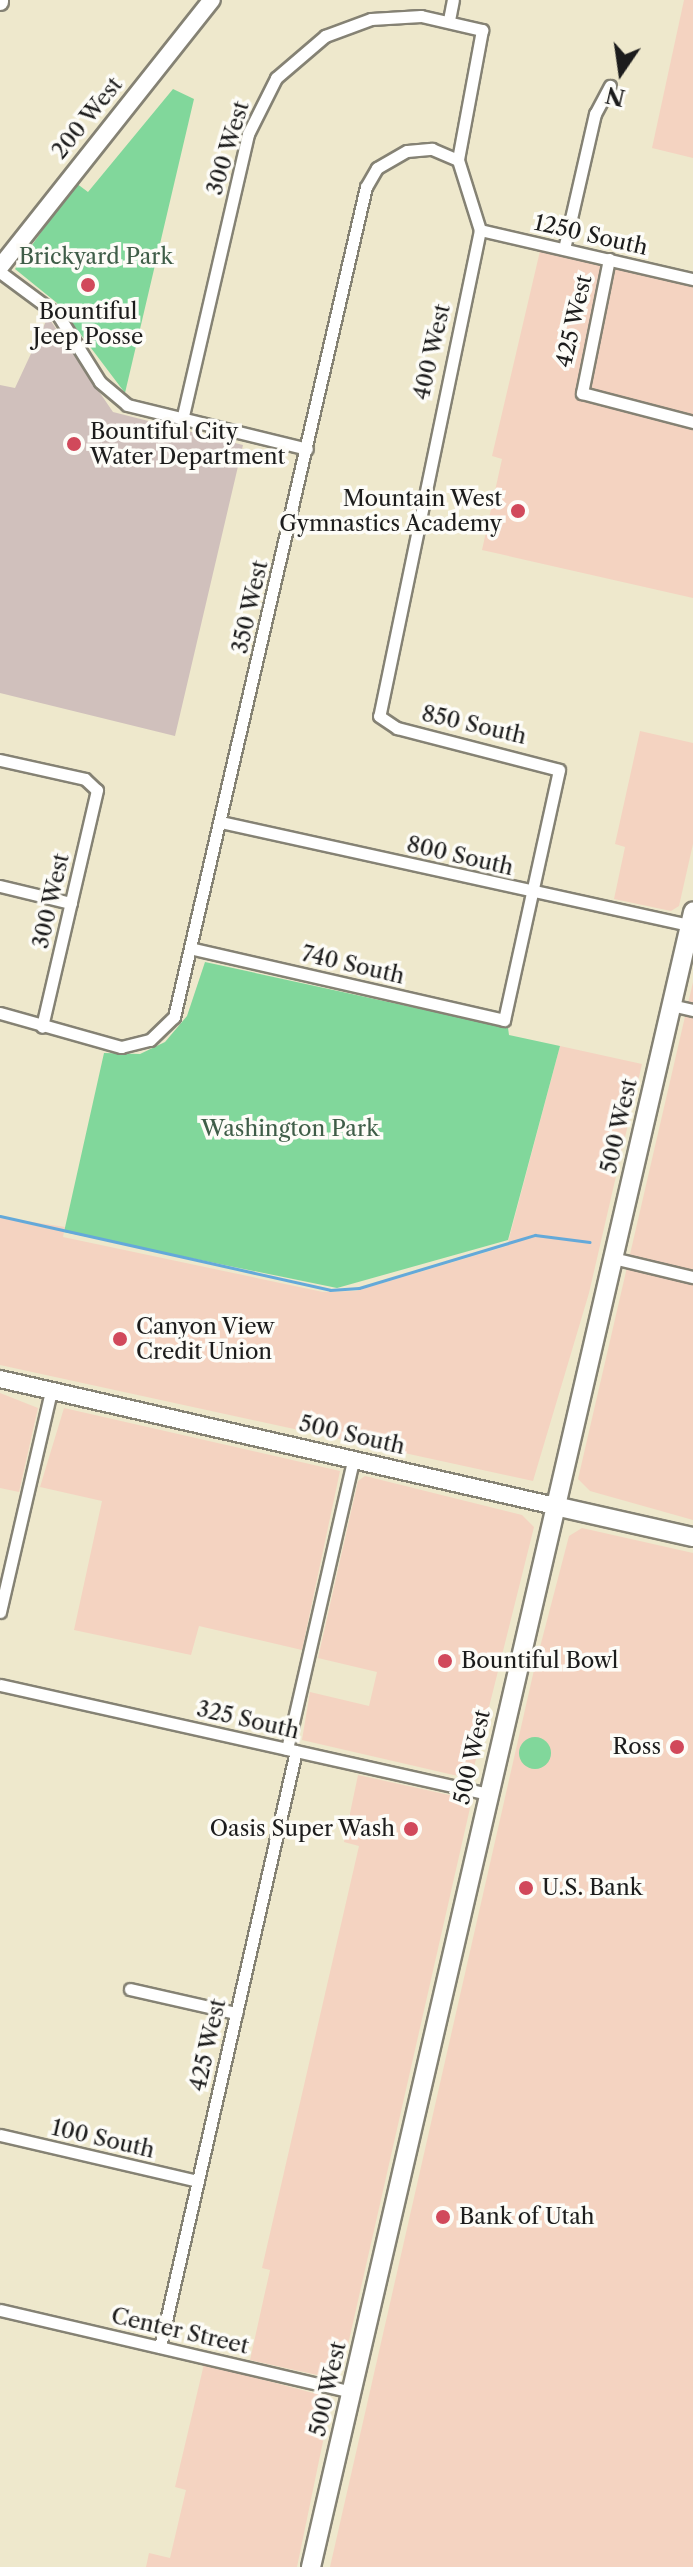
<!DOCTYPE html>
<style>
body{margin:0}
#map{position:relative;width:693px;height:2567px;overflow:hidden;background:#eee8cc;font-family:"Libre Caslon Text",serif}
div>[style]{position:absolute}
.built>*{inset:0;background:#f4d3c1}
.industrial>*{inset:0;background:#d0c0bc}
.green>*{inset:0;background:#81d79b}
.round{border-radius:50%}
.stream>*{height:3px;margin:-1.5px;padding:0 1.5px;transform-origin:1.5px;border-radius:1.5px;background:#64a9d9}
.roads{filter:drop-shadow(2px 0 #858274) drop-shadow(-2px 0 #858274) drop-shadow(0 2px #858274) drop-shadow(0 -2px #858274)}
.street>*{height:11px;margin:-5.5px;padding:0 5.5px;transform-origin:5.5px;border-radius:5.5px;background:#fff}
.secondary>*{height:16px;margin:-8px;padding:0 8px;transform-origin:8px;border-radius:8px;background:#fff}
.primary>*{height:18px;margin:-9px;padding:0 9px;transform-origin:9px;border-radius:9px;background:#fff}
.dots>*{width:22px;height:22px;translate:-50% -50%;box-sizing:border-box;border:4px solid #fdfcf7;border-radius:50%}
span{translate:-50% -50%;white-space:nowrap;text-align:center;line-height:1.15;-webkit-text-stroke:7px #fdfcf7;paint-order:stroke}
.street-label{font-size:22px;color:#1c1c1c}
.park-label{font-size:22px;color:#3f5d48}
.poi-label{font-size:22px;color:#1c1c1c}
.left{translate:0 -50%;text-align:left}
.right{translate:-100% -50%;text-align:right}
.north{position:absolute;left:581px;top:32px;width:80px;height:80px;-webkit-text-stroke:6px #fdfcf7;paint-order:stroke;rotate:193deg;font-size:22px;font-weight:700;line-height:32px;text-align:center;color:#1c1c1c}
.north::after{content:'';display:block;margin:auto;width:28px;height:36px;background:#1c1c1c;clip-path:polygon(50% 0,100% 100%,50% 72%,0 100%)}
</style>
<div id="map">
<div class="built">
<i style="clip-path:polygon(684px 0,693px 0,693px 158px,652px 148px)"></i>
<i style="clip-path:polygon(540px 251px,693px 286px,693px 598px,482px 550px,502px 459px,492px 456px)"></i>
<i style="clip-path:polygon(640px 731px,693px 743px,693px 844px,679px 906px,671px 911px,614px 899px,625px 847px,615px 844px)"></i>
<i style="clip-path:polygon(693px 982px,693px 1520px,590px 1491px,578px 1479px)"></i>
<i style="clip-path:polygon(560px 1046px,642px 1064px,589px 1293px,533px 1481px,0 1365px,0 1217px,65px 1227px,63px 1237px,323px 1292px,356px 1291px,507px 1246px)"></i>
<i style="clip-path:polygon(0 1393px,38px 1408px,19px 1492px,0 1488px)"></i>
<i style="clip-path:polygon(64px 1408px,340px 1471px,302px 1650px,199px 1626px,191px 1655px,74px 1630px,102px 1501px,40px 1487px)"></i>
<i style="clip-path:polygon(365px 1476px,522px 1515px,534px 1527px,471px 1779px,302px 1740px,310px 1692px,369px 1706px,377px 1672px,318px 1658px,358px 1481px)"></i>
<i style="clip-path:polygon(582px 1528px,693px 1553px,693px 2567px,330px 2567px,534px 1670px,569px 1536px)"></i>
<i style="clip-path:polygon(358px 1775px,463px 1798px,470px 1808px,342px 2371px,331px 2378px,250px 2360px,270px 2270px,262px 2268px,359px 1846px,344px 1842px)"></i>
<i style="clip-path:polygon(204px 2364px,332px 2398px,297px 2567px,146px 2567px,149px 2553px,170px 2558px,186px 2490px,175px 2487px)"></i>
</div>
<div class="industrial">
<i style="clip-path:polygon(48px 317px,113px 412px,243px 445px,175px 736px,0 693px,0 385px,15px 388px)"></i>
</div>
<div class="green">
<i style="clip-path:polygon(173px 89px,194px 99px,125px 393px,57px 303px,15px 269px,76px 183px,88px 192px)"></i>
<i style="clip-path:polygon(205px 962px,508px 1028px,509px 1035px,560px 1046px,508px 1240px,337px 1288px,64px 1232px,104px 1053px,140px 1054px,165px 1042px,187px 1016px)"></i>
<i class="round" style="left:519px;top:1737px;width:32px;height:32px"></i>
</div>
<div class="stream">
<i style="left:0;top:1216px;width:338px;rotate:12.6deg"></i>
<i style="left:330px;top:1290px;width:29px;rotate:-4deg"></i>
<i style="left:359px;top:1288px;width:184px;rotate:-16.8deg"></i>
<i style="left:535px;top:1235px;width:55px;rotate:7.3deg"></i>
</div>
<div class="roads">
<div class="street">
<i style="left:449px;top:20px;width:20px;rotate:-79deg"></i>
<i style="left:480px;top:230px;width:219px;rotate:13deg"></i>
<i style="left:564px;top:249px;width:139px;rotate:-77.1deg"></i>
<i style="left:595px;top:114px;width:32px;rotate:-62deg"></i>
<i style="left:609px;top:259px;width:137px;rotate:101.4deg"></i>
<i style="left:582px;top:393px;width:115px;rotate:14.6deg"></i>
<i style="left:0;top:272px;width:72px;rotate:36.6deg"></i>
<i style="left:58px;top:315px;width:79px;rotate:57.9deg"></i>
<i style="left:100px;top:382px;width:35px;rotate:40deg"></i>
<i style="left:127px;top:405px;width:185px;rotate:13.7deg"></i>
<i style="left:182px;top:420px;width:294px;rotate:-77deg"></i>
<i style="left:248px;top:134px;width:63px;rotate:-63.4deg"></i>
<i style="left:276px;top:78px;width:65px;rotate:-40.6deg"></i>
<i style="left:325px;top:36px;width:49px;rotate:-20.3deg"></i>
<i style="left:371px;top:19px;width:50px;rotate:-3.4deg"></i>
<i style="left:421px;top:16px;width:63px;rotate:12.9deg"></i>
<i style="left:482px;top:30px;width:132px;rotate:100.5deg"></i>
<i style="left:458px;top:160px;width:73px;rotate:72.6deg"></i>
<i style="left:480px;top:230px;width:496px;rotate:101.7deg"></i>
<i style="left:379px;top:716px;width:22px;rotate:34deg"></i>
<i style="left:397px;top:728px;width:167px;rotate:14.5deg"></i>
<i style="left:559px;top:770px;width:256px;rotate:102.4deg"></i>
<i style="left:504px;top:1020px;width:319px;rotate:-167.1deg"></i>
<i style="left:0;top:760px;width:87px;rotate:12.6deg"></i>
<i style="left:85px;top:779px;width:16px;rotate:43deg"></i>
<i style="left:97px;top:790px;width:243px;rotate:103.1deg"></i>
<i style="left:221px;top:822px;width:480px;rotate:12.4deg"></i>
<i style="left:0;top:886px;width:73px;rotate:13.5deg"></i>
<i style="left:671px;top:1005px;width:23px;rotate:13deg"></i>
<i style="left:0;top:1013px;width:126px;rotate:15.7deg"></i>
<i style="left:121px;top:1047px;width:30px;rotate:-14deg"></i>
<i style="left:150px;top:1040px;width:33px;rotate:-44deg"></i>
<i style="left:174px;top:1017px;width:852px;rotate:-76.98deg"></i>
<i style="left:366px;top:187px;width:22px;rotate:-60deg"></i>
<i style="left:377px;top:168px;width:34px;rotate:-30deg"></i>
<i style="left:407px;top:151px;width:25px;rotate:-5deg"></i>
<i style="left:432px;top:149px;width:28px;rotate:23deg"></i>
<i style="left:613px;top:1258px;width:82px;rotate:13.4deg"></i>
<i style="left:0;top:1612px;width:227px;rotate:-77deg"></i>
<i style="left:0;top:1685px;width:500px;rotate:12.59deg"></i>
<i style="left:287px;top:1749px;width:296px;rotate:-77.1deg"></i>
<i style="left:130px;top:1989px;width:109px;rotate:12.8deg"></i>
<i style="left:0;top:2135px;width:203px;rotate:13.1deg"></i>
<i style="left:0;top:2310px;width:361px;rotate:13.1deg"></i>
<i style="left:160px;top:2347px;width:611px;rotate:-77.15deg"></i>
</div>
<div class="secondary">
<i style="left:0;top:2px;width:2px;rotate:-90deg"></i>
<i style="left:0;top:267px;width:341px;rotate:-51.6deg"></i>
<i style="left:0;top:1379px;width:569px;rotate:12.89deg"></i>
</div>
<div class="primary">
<i style="left:555px;top:1506px;width:141px;rotate:12.7deg"></i>
<i style="left:311px;top:2567px;width:1699px;rotate:-77deg"></i>
</div>
</div>
<div class="dots">
<i style="left:88px;top:285px;background:#d1495b"></i>
<i style="left:74px;top:444px;background:#d1495b"></i>
<i style="left:518px;top:511px;background:#d1495b"></i>
<i style="left:120px;top:1339px;background:#d1495b"></i>
<i style="left:445px;top:1661px;background:#d1495b"></i>
<i style="left:677px;top:1747px;background:#d1495b"></i>
<i style="left:411px;top:1829px;background:#d1495b"></i>
<i style="left:526px;top:1888px;background:#d1495b"></i>
<i style="left:443px;top:2217px;background:#d1495b"></i>
</div>
<div class="street-label">
<span style="left:87px;top:118px;rotate:-51deg">200 West</span>
<span style="left:228px;top:148px;rotate:-73deg">300 West</span>
<span style="left:591px;top:235px;rotate:13deg">1250 South</span>
<span style="left:574px;top:321px;rotate:-77deg">425 West</span>
<span style="left:432px;top:352px;rotate:-77deg">400 West</span>
<span style="left:250px;top:607px;rotate:-77deg">350 West</span>
<span style="left:474px;top:725px;rotate:13deg">850 South</span>
<span style="left:460px;top:856px;rotate:13deg">800 South</span>
<span style="left:51px;top:901px;rotate:-77deg">300 West</span>
<span style="left:353px;top:965px;rotate:13deg">740 South</span>
<span style="left:619px;top:1126px;rotate:-77deg">500 West</span>
<span style="left:352px;top:1435px;rotate:13deg">500 South</span>
<span style="left:248px;top:1720px;rotate:13deg">325 South</span>
<span style="left:472px;top:1757px;rotate:-77deg">500 West</span>
<span style="left:208px;top:2045px;rotate:-77deg">425 West</span>
<span style="left:103px;top:2139px;rotate:13deg">100 South</span>
<span style="left:180px;top:2331px;rotate:13deg">Center Street</span>
<span style="left:328px;top:2389px;rotate:-77deg">500 West</span>
</div>
<div class="park-label">
<span style="left:96px;top:257px">Brickyard Park</span>
<span style="left:290px;top:1129px">Washington Park</span>
</div>
<div class="poi-label">
<span style="left:88px;top:324px">Bountiful<br>Jeep Posse</span>
<span class="left" style="left:90px;top:444px">Bountiful City<br>Water Department</span>
<span class="right" style="left:502px;top:511px">Mountain West<br>Gymnastics Academy</span>
<span class="left" style="left:136px;top:1339px">Canyon View<br>Credit Union</span>
<span class="left" style="left:461px;top:1661px">Bountiful Bowl</span>
<span class="right" style="left:661px;top:1747px">Ross</span>
<span class="right" style="left:395px;top:1829px">Oasis Super Wash</span>
<span class="left" style="left:542px;top:1888px">U.S. Bank</span>
<span class="left" style="left:459px;top:2217px">Bank of Utah</span>
</div>
<div class="north">N</div>
</div>
